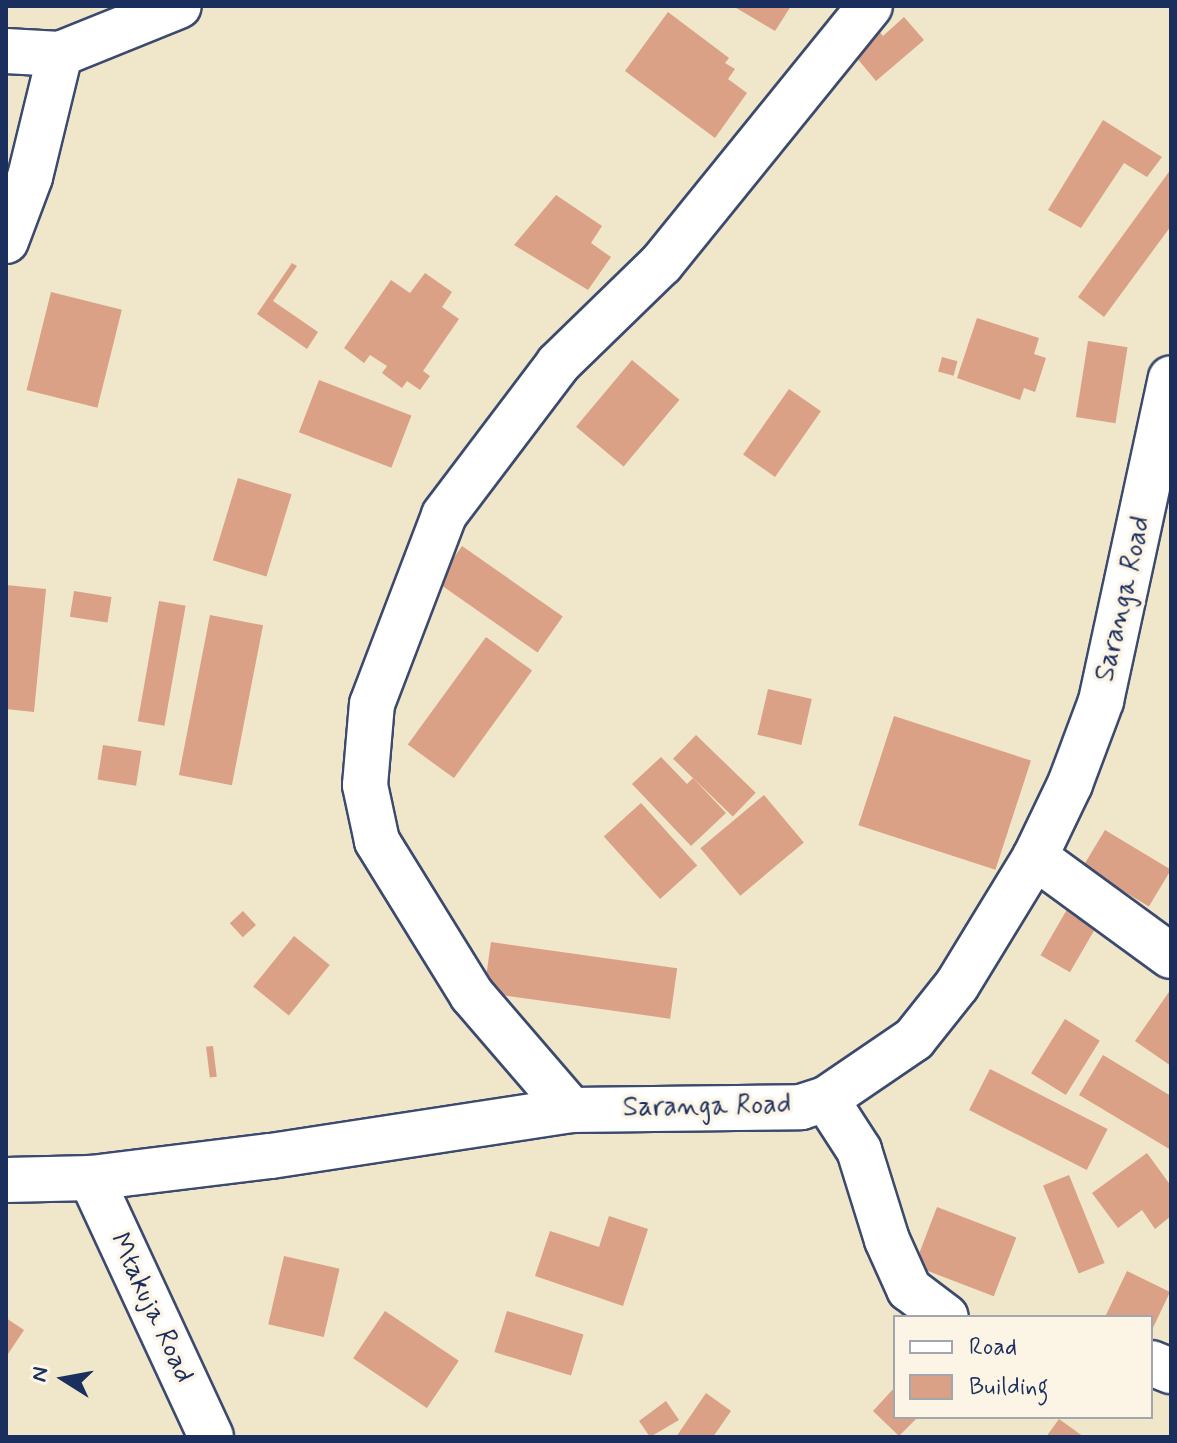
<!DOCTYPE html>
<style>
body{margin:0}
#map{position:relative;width:1177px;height:1443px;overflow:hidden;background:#f0e6c9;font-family:Mynerve,sans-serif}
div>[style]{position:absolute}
.building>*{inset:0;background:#daa186;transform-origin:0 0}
.roads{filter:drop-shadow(2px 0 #3b4a6e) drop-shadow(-2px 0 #3b4a6e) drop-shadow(0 2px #3b4a6e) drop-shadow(0 -2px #3b4a6e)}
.street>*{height:44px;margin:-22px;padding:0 22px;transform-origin:22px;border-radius:22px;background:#fff}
span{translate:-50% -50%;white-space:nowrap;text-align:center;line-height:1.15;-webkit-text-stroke:7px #fcf5e5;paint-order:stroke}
.street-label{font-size:28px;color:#1b2f5e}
.frame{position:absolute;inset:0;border:8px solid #1b2f5e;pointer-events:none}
.legend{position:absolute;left:893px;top:1315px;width:260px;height:104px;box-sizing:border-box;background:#fcf5e5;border:2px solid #a2a6af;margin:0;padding:10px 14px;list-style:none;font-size:24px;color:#1b2f5e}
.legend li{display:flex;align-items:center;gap:16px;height:40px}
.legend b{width:40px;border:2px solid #a2a6af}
.north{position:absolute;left:24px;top:1339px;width:80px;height:80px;-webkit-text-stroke:6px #fcf5e5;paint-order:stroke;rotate:281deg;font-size:22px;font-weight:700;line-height:32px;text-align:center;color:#1b2f5e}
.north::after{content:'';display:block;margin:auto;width:28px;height:36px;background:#1b2f5e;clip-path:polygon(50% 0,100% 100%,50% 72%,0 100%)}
</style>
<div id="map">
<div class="building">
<i style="clip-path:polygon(733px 6px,791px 6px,775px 31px)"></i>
<i style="clip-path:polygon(668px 12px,729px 58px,725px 63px,735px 69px,728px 79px,747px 93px,715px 138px,625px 71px)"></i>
<i style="clip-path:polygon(904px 17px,924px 40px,876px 81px,856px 57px,868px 47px,861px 39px,875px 26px,883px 36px)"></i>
<i style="clip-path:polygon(1103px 120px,1162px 157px,1147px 177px,1124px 163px,1081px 228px,1048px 210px)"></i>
<i style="clip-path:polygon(1171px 169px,1171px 226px,1104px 317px,1078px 297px)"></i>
<i style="clip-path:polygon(556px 195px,602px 226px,591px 243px,611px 257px,588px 290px,514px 245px)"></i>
<i style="clip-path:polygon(292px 263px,297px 266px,273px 301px,318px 332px,307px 349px,257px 314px)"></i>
<i style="clip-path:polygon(425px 273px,452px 292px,442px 307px,459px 319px,423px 371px,430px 376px,420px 390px,407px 381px,402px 388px,382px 373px,387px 366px,370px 355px,364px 363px,344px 348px,391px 280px,410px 293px)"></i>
<i style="left:51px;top:292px;width:73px;height:101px;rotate:14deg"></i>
<i style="clip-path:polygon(977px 318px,1039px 338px,1034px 354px,1046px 358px,1035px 392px,1024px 388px,1020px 400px,957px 378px)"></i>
<i style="left:1088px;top:341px;width:40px;height:77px;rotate:9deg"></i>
<i style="left:942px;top:357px;width:16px;height:15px;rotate:15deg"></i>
<i style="left:632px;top:360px;width:62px;height:87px;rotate:40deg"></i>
<i style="left:319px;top:380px;width:99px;height:56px;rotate:21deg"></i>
<i style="left:789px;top:389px;width:39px;height:80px;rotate:35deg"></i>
<i style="left:238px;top:478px;width:56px;height:86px;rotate:17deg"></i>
<i style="left:462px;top:546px;width:123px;height:44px;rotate:35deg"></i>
<i style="clip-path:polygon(6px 585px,46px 589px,34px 712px,6px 709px)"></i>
<i style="left:74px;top:591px;width:38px;height:26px;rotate:9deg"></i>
<i style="left:159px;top:601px;width:27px;height:122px;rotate:10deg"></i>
<i style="left:210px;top:615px;width:54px;height:163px;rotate:11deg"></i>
<i style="left:486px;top:637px;width:57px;height:133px;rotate:36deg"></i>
<i style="left:768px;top:689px;width:45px;height:47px;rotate:13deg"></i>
<i style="left:894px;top:716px;width:144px;height:115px;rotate:18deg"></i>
<i style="left:696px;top:735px;width:83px;height:33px;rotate:44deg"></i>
<i style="left:103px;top:745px;width:39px;height:35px;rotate:9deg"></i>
<i style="clip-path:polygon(661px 757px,687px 784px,693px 778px,726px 813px,691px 846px,632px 784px)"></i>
<i style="left:764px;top:795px;width:62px;height:83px;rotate:50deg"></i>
<i style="left:641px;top:803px;width:84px;height:50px;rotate:48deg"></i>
<i style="left:1105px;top:830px;width:77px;height:43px;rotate:31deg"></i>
<i style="left:1069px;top:906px;width:34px;height:57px;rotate:30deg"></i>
<i style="left:243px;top:911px;width:19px;height:18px;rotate:47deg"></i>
<i style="left:294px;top:936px;width:46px;height:65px;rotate:39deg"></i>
<i style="left:491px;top:942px;width:188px;height:51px;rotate:8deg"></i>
<i style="clip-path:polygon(1171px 989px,1171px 1066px,1135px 1041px)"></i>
<i style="left:1065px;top:1019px;width:41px;height:64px;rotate:32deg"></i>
<i style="left:213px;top:1046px;width:31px;height:7px;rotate:83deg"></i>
<i style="clip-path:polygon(1103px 1055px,1171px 1096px,1171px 1150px,1079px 1095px)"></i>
<i style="left:990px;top:1069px;width:132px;height:46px;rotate:27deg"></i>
<i style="clip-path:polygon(1147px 1153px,1171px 1186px,1171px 1216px,1155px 1229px,1142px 1210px,1118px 1228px,1092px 1193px)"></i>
<i style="left:1069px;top:1175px;width:95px;height:28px;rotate:68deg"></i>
<i style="left:937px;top:1207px;width:85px;height:63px;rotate:21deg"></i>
<i style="clip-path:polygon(609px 1216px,648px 1229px,623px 1306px,535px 1276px,550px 1231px,599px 1247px)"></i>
<i style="left:284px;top:1256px;width:57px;height:70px;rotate:13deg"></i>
<i style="clip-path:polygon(1127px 1271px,1170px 1292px,1151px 1332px,1151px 1317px,1105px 1317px)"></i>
<i style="left:385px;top:1311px;width:89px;height:57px;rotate:34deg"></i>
<i style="left:507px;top:1311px;width:80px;height:43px;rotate:17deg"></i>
<i style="clip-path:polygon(6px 1318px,24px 1330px,6px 1357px)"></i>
<i style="clip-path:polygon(895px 1387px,895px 1417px,918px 1417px,899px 1436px,873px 1411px)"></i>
<i style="clip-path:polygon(706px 1393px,731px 1411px,713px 1437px,676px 1437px)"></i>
<i style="clip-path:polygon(666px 1401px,679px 1420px,650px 1437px,639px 1421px)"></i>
<i style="clip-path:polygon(1059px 1419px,1084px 1437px,1046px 1437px)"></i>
</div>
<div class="roads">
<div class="street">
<i style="left:6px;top:51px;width:54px;rotate:3.2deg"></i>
<i style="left:60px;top:54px;width:128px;rotate:-22deg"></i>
<i style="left:6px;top:241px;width:68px;rotate:-69.4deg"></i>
<i style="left:30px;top:177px;width:127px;rotate:-76.3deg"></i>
<i style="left:1035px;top:857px;width:168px;rotate:36.1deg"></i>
<i style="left:826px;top:1099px;width:61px;rotate:57.1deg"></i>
<i style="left:859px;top:1150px;width:94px;rotate:72.7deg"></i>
<i style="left:887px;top:1240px;width:54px;rotate:65.8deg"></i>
<i style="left:909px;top:1289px;width:46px;rotate:37.1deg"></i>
<i style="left:571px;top:1110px;width:152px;rotate:-130.7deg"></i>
<i style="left:472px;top:995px;width:181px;rotate:-121.7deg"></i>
<i style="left:377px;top:841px;width:57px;rotate:-102.1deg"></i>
<i style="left:365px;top:785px;width:81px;rotate:-85.1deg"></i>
<i style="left:372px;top:704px;width:202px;rotate:-69.1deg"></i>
<i style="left:444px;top:515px;width:189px;rotate:-52.9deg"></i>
<i style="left:558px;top:364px;width:144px;rotate:-44.2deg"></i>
<i style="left:661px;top:264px;width:332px;rotate:-51deg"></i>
<i style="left:91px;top:1178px;width:285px;rotate:65.1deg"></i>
<i style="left:6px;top:1180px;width:85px;rotate:-1.3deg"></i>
<i style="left:91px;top:1178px;width:181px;rotate:-7deg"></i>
<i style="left:271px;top:1156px;width:304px;rotate:-8.7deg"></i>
<i style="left:571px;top:1110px;width:230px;rotate:-0.7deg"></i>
<i style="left:801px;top:1107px;width:26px;rotate:-18deg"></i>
<i style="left:826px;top:1099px;width:107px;rotate:-34.3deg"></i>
<i style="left:914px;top:1039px;width:69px;rotate:-51.5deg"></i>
<i style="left:957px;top:985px;width:150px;rotate:-58.6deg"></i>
<i style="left:1035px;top:857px;width:81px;rotate:-64.4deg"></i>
<i style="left:1070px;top:784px;width:89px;rotate:-69.5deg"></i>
<i style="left:1101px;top:701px;width:330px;rotate:-77.8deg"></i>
<i style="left:1151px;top:1363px;width:22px;rotate:22deg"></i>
</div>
</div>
<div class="street-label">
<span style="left:1124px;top:599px;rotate:-77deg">Saranga Road</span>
<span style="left:707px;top:1107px;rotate:-1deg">Saranga Road</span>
<span style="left:151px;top:1308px;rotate:65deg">Mtakuja Road</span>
</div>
<div class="frame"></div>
<ul class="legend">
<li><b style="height:10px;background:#fff"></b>Road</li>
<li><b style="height:22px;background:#daa186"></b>Building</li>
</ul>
<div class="north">N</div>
</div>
